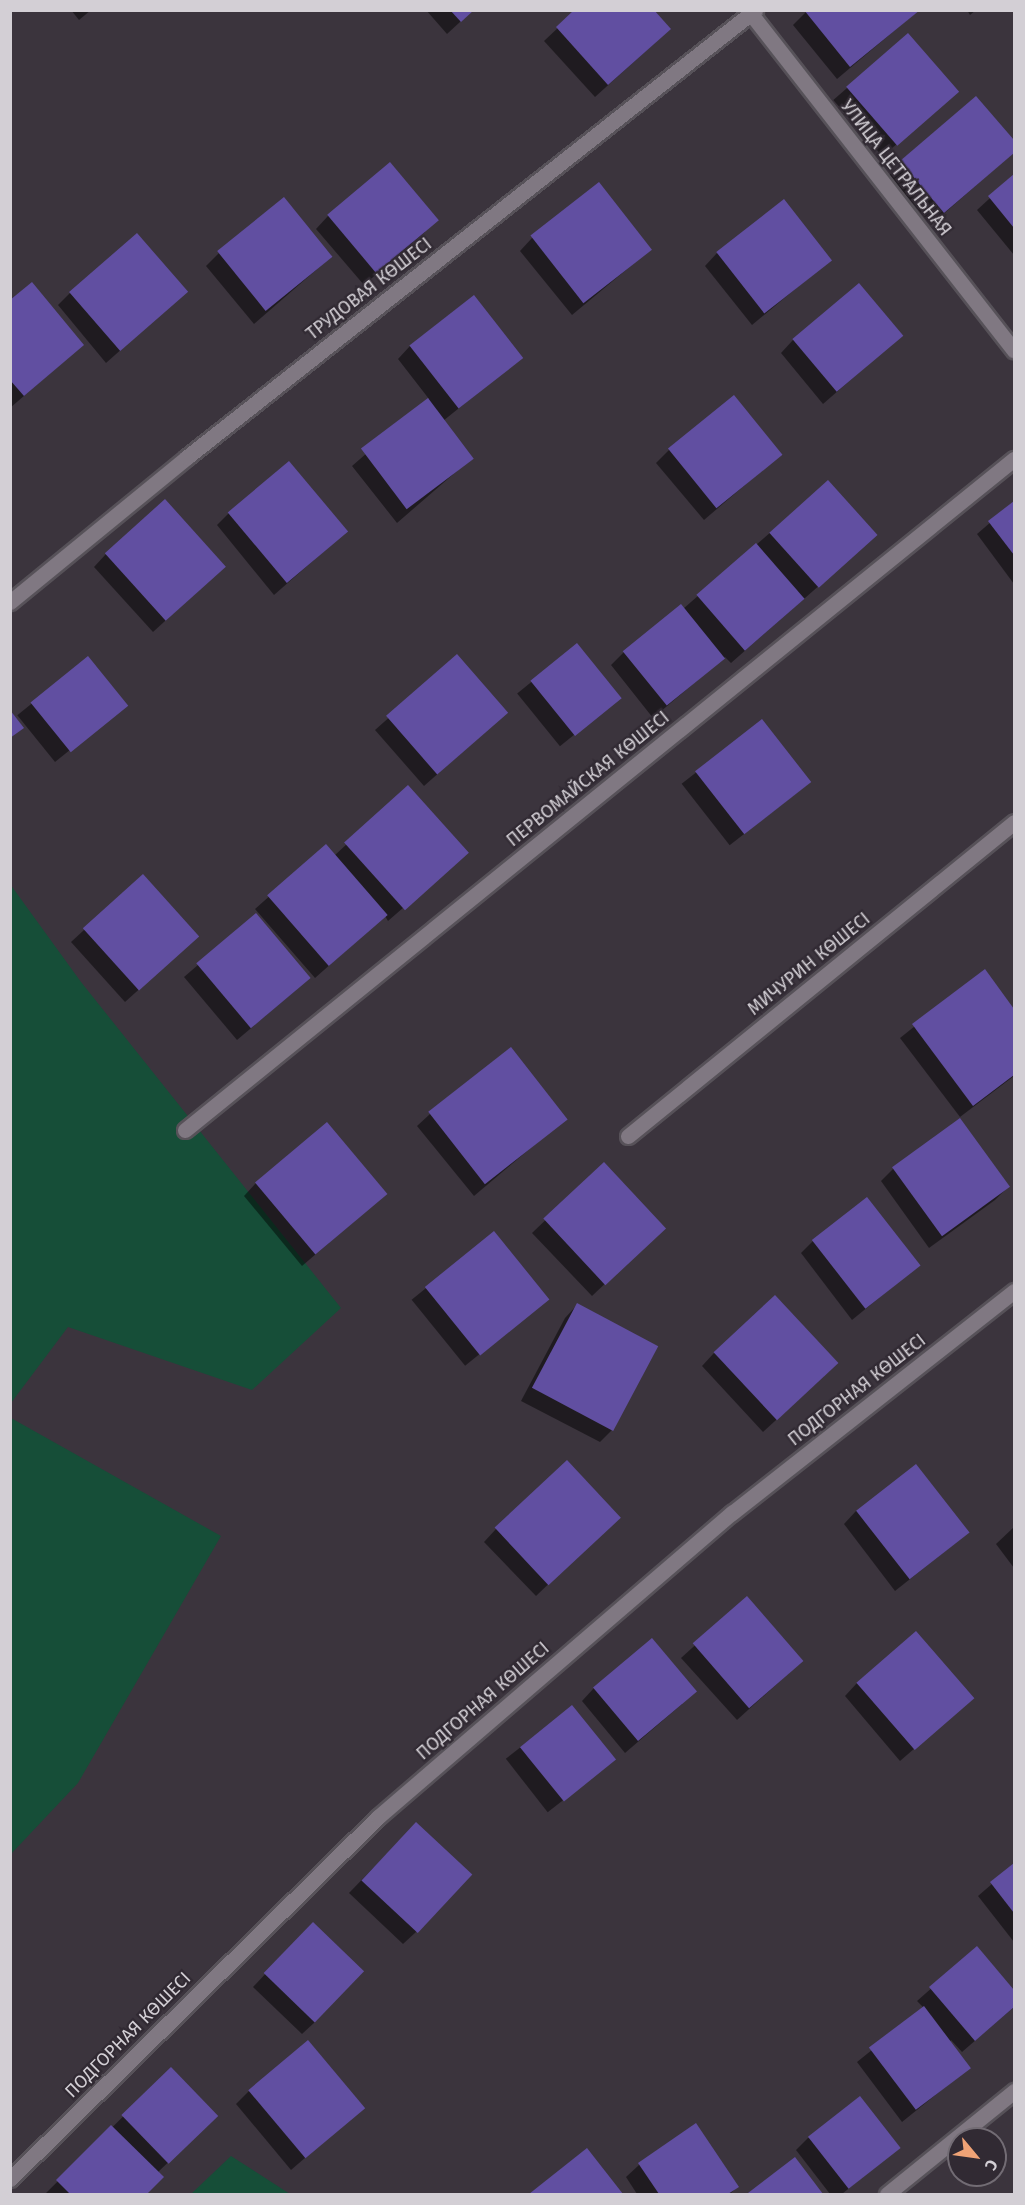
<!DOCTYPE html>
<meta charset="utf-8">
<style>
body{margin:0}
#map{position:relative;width:1025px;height:2205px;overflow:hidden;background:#3b343d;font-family:"Fira Sans",sans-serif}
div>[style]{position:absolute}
.green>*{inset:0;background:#164e38}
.shadow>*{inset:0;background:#0007;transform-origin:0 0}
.building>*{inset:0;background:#614fa1;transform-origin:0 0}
.roads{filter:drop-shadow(2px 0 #575259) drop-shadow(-2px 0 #575259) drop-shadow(0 2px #575259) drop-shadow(0 -2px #575259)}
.minor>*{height:15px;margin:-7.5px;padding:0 7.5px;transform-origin:7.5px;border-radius:7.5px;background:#807882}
span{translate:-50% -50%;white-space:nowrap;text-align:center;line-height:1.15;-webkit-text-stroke:4.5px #312a33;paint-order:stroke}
.street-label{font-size:18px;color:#d3cfd5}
.frame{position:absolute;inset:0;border:12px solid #d3cfd5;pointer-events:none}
.north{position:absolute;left:947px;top:2127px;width:60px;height:60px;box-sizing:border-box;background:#312a33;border:2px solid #726c74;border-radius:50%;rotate:119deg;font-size:16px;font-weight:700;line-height:24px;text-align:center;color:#d3cfd5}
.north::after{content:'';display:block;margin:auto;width:21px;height:27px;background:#efa376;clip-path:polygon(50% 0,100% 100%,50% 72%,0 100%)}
</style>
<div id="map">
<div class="green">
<i style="clip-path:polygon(10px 884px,81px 982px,341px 1308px,252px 1390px,68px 1327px,11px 1403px)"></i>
<i style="clip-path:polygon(11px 1418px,221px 1536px,78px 1783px,11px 1854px)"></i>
<i style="clip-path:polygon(231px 2156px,290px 2194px,191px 2194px)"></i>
</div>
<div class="shadow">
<i style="clip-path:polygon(71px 10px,91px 10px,79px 20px)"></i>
<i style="clip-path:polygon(426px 10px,473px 10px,447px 34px)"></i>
<i style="clip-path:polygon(577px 10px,656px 42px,595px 97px,544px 41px)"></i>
<i style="clip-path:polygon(919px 10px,837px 79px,793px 25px,806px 12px)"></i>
<i style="clip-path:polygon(967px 10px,976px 10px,970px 15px)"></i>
<i style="left:908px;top:35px;width:75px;height:99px;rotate:49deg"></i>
<i style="clip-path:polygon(976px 98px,1014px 143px,1014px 152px,931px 225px,889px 175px)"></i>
<i style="clip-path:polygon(1014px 176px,1014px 255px,977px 210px)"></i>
<i style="clip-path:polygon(328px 216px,425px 232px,364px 285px,316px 229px)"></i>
<i style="clip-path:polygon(532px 238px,650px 250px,572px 315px,520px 251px)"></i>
<i style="clip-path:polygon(219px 253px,331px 257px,254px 324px,206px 266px)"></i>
<i style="clip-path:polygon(717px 253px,830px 260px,752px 325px,705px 266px)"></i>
<i style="clip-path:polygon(186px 292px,106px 363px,58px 305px,70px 293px)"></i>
<i style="clip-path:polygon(10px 302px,69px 357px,10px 408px)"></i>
<i style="clip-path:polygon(901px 336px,823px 404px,781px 353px,793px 340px)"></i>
<i style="clip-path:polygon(410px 346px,521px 358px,443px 421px,472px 458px,397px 523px,352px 466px,429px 399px,398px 359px)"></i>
<i style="clip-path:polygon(669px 450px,780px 455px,704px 520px,656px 463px)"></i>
<i style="clip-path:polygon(828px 482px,862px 548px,731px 663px,725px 657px,653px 718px,611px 665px,624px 652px,683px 609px)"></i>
<i style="clip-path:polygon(1014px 502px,1014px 584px,977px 534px)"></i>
<i style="clip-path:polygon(229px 513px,346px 532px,274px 595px,217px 525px)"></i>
<i style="clip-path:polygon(106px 554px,211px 579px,153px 632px,94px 567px)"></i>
<i style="left:577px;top:645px;width:68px;height:77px;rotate:51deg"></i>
<i style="clip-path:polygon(457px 657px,493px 725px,424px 786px,375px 730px)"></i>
<i style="left:88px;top:658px;width:60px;height:91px;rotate:51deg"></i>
<i style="left:762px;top:721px;width:78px;height:102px;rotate:52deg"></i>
<i style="clip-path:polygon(408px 787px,467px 852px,388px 921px,385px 916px,315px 978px,255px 909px,326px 846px,334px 856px)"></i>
<i style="clip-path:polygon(256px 915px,296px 990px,237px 1040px,184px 977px)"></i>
<i style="clip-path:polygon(84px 930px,184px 949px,125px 1002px,71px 942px)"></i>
<i style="clip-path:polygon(984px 971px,1014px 1012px,1014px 1076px,960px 1117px,900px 1038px)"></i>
<i style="clip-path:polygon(430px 1114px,566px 1118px,474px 1196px,417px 1126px)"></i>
<i style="clip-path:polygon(604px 1164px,651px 1240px,592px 1296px,532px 1233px)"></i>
<i style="clip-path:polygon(893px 1169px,1008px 1187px,995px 1200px,929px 1248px,881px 1181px)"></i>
<i style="clip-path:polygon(256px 1183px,386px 1194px,302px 1266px,244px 1196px)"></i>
<i style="left:494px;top:1233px;width:85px;height:106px;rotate:51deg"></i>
<i style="clip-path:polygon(813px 1241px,918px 1266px,852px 1320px,801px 1253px)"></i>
<i style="clip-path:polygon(577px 1305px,656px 1347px,612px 1430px,600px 1442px,521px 1401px,565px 1318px)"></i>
<i style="clip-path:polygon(714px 1353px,824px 1376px,763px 1432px,702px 1366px)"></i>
<i style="clip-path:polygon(856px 1511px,968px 1533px,895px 1591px,844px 1524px)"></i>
<i style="clip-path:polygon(1014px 1527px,1014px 1568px,996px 1544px)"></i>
<i style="clip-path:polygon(496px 1529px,606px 1529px,536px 1596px,484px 1542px)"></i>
<i style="clip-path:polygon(747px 1598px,789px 1673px,737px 1720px,681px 1658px)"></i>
<i style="clip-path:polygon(857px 1683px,959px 1710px,900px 1761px,845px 1696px)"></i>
<i style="clip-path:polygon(594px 1688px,682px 1704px,625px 1753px,582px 1701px)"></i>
<i style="left:572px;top:1707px;width:68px;height:84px;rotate:52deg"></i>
<i style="clip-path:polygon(404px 1836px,416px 1932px,403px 1944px,349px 1893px)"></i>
<i style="clip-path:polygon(1014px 1865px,1014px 1942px,978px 1896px)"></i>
<i style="clip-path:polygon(300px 1937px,315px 2022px,302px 2034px,253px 1987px)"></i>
<i style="clip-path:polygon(977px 1948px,1014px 1992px,1014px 2007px,962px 2052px,951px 2040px,950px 2042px,969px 2068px,902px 2122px,857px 2062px,924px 2008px,917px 2001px)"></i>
<i style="clip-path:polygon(171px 2069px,203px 2129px,157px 2173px,162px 2177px,144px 2194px,45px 2194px)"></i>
<i style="clip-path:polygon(249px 2091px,363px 2108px,291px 2170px,236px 2104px)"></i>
<i style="clip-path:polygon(696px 2125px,737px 2187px,730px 2194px,637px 2194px,626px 2177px,639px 2165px)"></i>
<i style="clip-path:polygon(808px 2138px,898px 2148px,842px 2194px,830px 2194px,796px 2150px)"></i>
<i style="clip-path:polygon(587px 2151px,622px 2194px,532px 2194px)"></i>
<i style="clip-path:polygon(795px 2159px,822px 2194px,748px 2194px)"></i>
</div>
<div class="building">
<i style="clip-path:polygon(450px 10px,474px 10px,461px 22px)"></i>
<i style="clip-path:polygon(574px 10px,654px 10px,671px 29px,608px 85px,556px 27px)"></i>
<i style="clip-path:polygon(804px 10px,920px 10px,850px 67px)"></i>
<i style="left:908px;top:33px;width:78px;height:82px;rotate:49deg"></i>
<i style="clip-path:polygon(976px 96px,1014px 140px,1014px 153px,944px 213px,900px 161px)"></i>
<i style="left:390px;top:162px;width:76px;height:82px;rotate:50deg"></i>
<i style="clip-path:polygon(1014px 174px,1014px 228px,988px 196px)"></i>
<i style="left:599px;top:182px;width:86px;height:87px;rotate:52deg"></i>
<i style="left:284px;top:197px;width:77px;height:86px;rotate:51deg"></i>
<i style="left:784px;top:199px;width:78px;height:86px;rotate:52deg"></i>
<i style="left:137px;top:233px;width:78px;height:90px;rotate:49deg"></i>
<i style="clip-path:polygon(32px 282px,84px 345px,24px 396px,10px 380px,10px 300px)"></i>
<i style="left:859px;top:283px;width:69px;height:87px;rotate:50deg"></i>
<i style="left:474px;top:295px;width:80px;height:82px;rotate:52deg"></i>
<i style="left:734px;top:395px;width:77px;height:85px;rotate:51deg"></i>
<i style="left:428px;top:398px;width:76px;height:84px;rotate:53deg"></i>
<i style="left:289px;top:461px;width:92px;height:80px;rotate:50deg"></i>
<i style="left:828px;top:480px;width:74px;height:79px;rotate:48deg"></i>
<i style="left:165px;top:499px;width:91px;height:81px;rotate:48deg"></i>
<i style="clip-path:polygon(1014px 501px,1014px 555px,988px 521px)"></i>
<i style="left:756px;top:543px;width:74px;height:79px;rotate:49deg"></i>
<i style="left:681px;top:604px;width:70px;height:75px;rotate:51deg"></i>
<i style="left:577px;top:643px;width:71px;height:60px;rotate:51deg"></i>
<i style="left:457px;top:654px;width:78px;height:94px;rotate:49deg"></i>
<i style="left:88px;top:656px;width:64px;height:74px;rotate:51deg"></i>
<i style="clip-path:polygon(10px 710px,24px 728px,10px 738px)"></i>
<i style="left:762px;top:719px;width:80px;height:85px;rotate:52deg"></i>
<i style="left:408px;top:785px;width:91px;height:86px;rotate:48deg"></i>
<i style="left:326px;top:844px;width:94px;height:78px;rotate:49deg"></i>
<i style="left:143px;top:874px;width:84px;height:81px;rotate:48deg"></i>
<i style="left:256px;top:913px;width:85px;height:78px;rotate:50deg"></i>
<i style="clip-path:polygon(985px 969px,1014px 1009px,1014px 1075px,973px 1106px,912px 1024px)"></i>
<i style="left:511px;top:1047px;width:92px;height:105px;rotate:52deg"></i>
<i style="left:960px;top:1118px;width:85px;height:84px;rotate:54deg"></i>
<i style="left:327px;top:1122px;width:94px;height:94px;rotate:50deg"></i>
<i style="left:604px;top:1162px;width:91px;height:83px;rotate:47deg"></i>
<i style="left:867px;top:1197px;width:87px;height:70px;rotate:52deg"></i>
<i style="left:494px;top:1231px;width:88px;height:89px;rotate:51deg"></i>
<i style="left:775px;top:1295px;width:93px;height:84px;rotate:47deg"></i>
<i style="left:577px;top:1303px;width:92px;height:96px;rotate:28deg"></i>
<i style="left:567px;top:1460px;width:79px;height:99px;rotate:47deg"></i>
<i style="left:916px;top:1464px;width:87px;height:76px;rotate:52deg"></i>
<i style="left:747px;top:1596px;width:86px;height:72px;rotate:49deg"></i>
<i style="left:916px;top:1631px;width:89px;height:79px;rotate:49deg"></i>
<i style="left:652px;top:1638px;width:70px;height:77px;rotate:50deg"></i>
<i style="left:572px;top:1705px;width:70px;height:67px;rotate:51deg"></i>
<i style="left:416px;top:1822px;width:77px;height:80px;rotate:43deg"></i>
<i style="clip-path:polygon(1014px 1863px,1014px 1913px,990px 1882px)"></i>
<i style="left:313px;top:1922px;width:71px;height:71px;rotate:44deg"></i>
<i style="clip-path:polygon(977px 1946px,1014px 1990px,1014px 2007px,975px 2041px,929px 1987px)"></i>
<i style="left:924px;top:2006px;width:78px;height:69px;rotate:53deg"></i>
<i style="left:308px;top:2040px;width:89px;height:78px;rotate:50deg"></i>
<i style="left:171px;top:2067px;width:68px;height:69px;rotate:46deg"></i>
<i style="left:860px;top:2096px;width:66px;height:66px;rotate:52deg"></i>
<i style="clip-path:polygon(696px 2123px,739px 2187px,728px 2194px,659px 2194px,638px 2163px)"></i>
<i style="clip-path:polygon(111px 2125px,164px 2177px,147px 2194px,70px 2194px,56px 2180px)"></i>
<i style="clip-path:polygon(587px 2148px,623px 2194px,529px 2194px)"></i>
<i style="clip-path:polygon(795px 2157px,823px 2194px,749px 2194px,748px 2193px)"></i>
</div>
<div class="roads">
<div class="minor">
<i style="left:748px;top:10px;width:432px;rotate:52deg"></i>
<i style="left:10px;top:602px;width:229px;rotate:-39.3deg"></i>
<i style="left:187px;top:457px;width:723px;rotate:-38.2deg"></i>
<i style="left:185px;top:1130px;width:1067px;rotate:-38.99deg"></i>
<i style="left:628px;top:1136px;width:498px;rotate:-39.1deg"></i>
<i style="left:10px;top:2179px;width:516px;rotate:-44.53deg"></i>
<i style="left:378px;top:1817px;width:467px;rotate:-40.7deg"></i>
<i style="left:732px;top:1513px;width:359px;rotate:-38.2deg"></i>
<i style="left:887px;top:2194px;width:164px;rotate:-39deg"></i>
</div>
</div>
<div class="street-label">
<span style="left:896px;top:168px;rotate:52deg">УЛИЦА ЦЕТРАЛЬНАЯ</span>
<span style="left:369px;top:289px;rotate:-38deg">ТРУДОВАЯ КӨШЕСІ</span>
<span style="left:588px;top:779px;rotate:-39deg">ПЕРВОМАЙСКАЯ КӨШЕСІ</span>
<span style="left:809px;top:964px;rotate:-39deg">МИЧУРИН КӨШЕСІ</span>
<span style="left:857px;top:1390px;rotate:-38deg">ПОДГОРНАЯ КӨШЕСІ</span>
<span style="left:483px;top:1701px;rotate:-41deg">ПОДГОРНАЯ КӨШЕСІ</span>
<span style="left:128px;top:2035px;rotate:-45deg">ПОДГОРНАЯ КӨШЕСІ</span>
</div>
<div class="frame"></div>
<div class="north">С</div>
</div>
